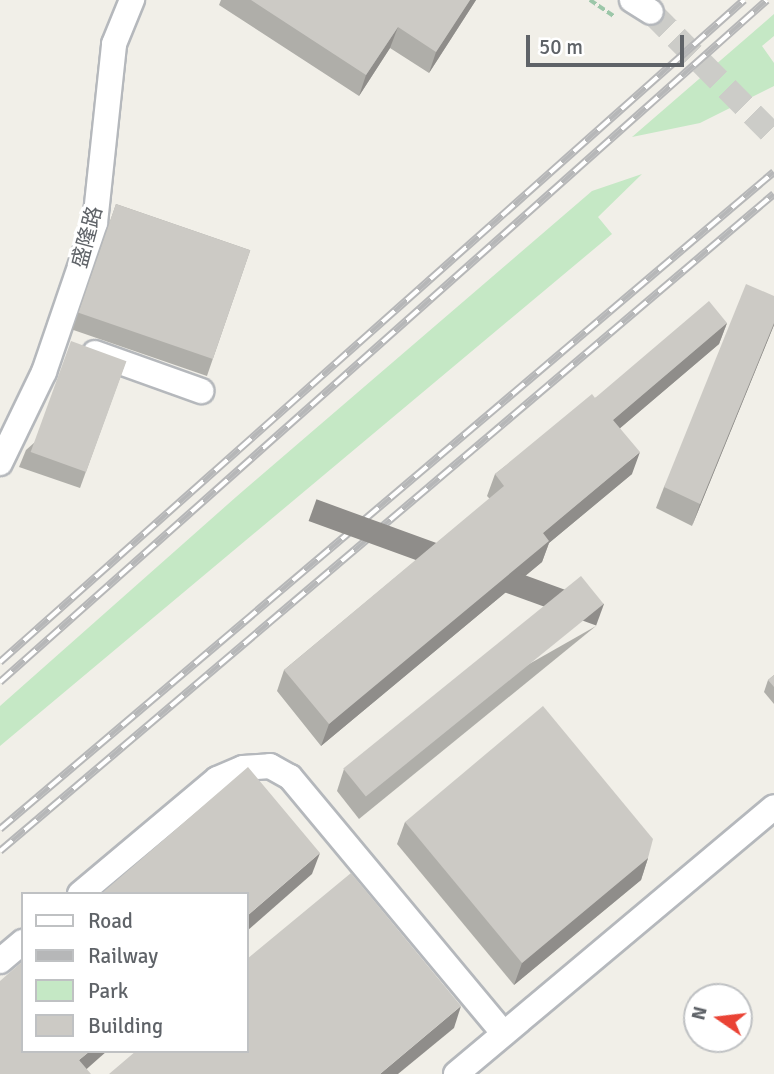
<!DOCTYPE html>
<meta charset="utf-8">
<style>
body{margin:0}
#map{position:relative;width:774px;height:1074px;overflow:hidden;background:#f1efe8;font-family:Signika,"Noto Sans SC",sans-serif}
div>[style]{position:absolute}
.green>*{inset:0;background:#c5e8c5}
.minor-tunnel>*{height:24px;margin-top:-12px;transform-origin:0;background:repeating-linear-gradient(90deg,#ccccc8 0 24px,transparent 0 36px)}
.path>*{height:3.5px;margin-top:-1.75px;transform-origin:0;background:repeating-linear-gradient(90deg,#9cc7a9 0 7px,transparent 0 10.5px)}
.roads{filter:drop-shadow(2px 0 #b5b8bc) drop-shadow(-2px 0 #b5b8bc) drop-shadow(0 2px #b5b8bc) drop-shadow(0 -2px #b5b8bc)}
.minor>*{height:24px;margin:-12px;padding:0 12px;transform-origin:12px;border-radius:12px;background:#fff}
.rail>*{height:8px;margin-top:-4px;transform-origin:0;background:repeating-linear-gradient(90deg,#fff 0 16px,#b6b7b8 0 32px);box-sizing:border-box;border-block:2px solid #b6b7b8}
.wall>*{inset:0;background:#afaea9;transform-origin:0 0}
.shaded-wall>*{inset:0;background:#8f8d8a;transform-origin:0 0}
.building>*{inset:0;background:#cccac5;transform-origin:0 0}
span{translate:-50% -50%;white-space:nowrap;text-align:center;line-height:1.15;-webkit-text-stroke:6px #fff;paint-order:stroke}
.street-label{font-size:21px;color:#5f6368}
.legend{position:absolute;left:21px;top:892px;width:228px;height:161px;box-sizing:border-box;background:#fff;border:2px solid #bfc1c3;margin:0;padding:9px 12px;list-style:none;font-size:21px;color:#5f6368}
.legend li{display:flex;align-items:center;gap:14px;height:35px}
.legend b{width:35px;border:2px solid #bfc1c3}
.north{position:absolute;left:683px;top:983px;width:70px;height:70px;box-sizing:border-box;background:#fff;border:2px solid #bfc1c3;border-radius:50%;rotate:284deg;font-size:19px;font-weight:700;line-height:28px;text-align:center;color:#5f6368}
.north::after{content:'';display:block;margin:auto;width:24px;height:32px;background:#ea4335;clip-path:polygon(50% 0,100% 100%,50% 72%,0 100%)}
.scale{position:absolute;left:526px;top:35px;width:158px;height:32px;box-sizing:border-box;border:4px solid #5f6368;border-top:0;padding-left:9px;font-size:21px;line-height:24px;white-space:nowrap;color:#5f6368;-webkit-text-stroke:5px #fff;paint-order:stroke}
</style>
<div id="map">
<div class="green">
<i style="clip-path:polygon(774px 14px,774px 36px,762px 46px,774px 63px,774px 86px,700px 123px,632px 137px)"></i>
<i style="clip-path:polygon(642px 174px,598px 217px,612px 234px,0 746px,0 706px,236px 497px,592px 191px)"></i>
</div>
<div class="minor-tunnel">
<i style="left:651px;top:12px;width:175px;rotate:45.2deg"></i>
</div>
<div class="path">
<i style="left:590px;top:0;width:30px;rotate:34deg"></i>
</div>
<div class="roads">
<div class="minor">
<i style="left:632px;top:0;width:22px;rotate:32deg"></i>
<i style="left:95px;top:353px;width:113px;rotate:19.7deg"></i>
<i style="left:0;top:463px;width:101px;rotate:-64.2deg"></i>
<i style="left:44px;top:372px;width:157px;rotate:-71.1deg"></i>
<i style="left:95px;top:223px;width:180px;rotate:-83.9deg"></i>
<i style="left:114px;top:44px;width:48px;rotate:-67.8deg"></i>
<i style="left:80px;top:894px;width:179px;rotate:-40deg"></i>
<i style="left:217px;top:779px;width:28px;rotate:-23deg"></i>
<i style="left:243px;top:768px;width:27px;rotate:-4deg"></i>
<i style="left:270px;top:766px;width:23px;rotate:29deg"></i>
<i style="left:290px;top:777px;width:334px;rotate:50.2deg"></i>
<i style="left:0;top:961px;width:30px;rotate:-40deg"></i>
<i style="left:456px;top:1074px;width:415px;rotate:-40deg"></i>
</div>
</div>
<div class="rail">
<i style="left:0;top:662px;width:996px;rotate:-41.66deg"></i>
<i style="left:0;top:682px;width:1026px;rotate:-41.64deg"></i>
<i style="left:0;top:829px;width:1015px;rotate:-40.33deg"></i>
<i style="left:0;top:851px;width:1015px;rotate:-40.33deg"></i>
</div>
<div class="wall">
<i style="clip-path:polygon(221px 0,476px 0,429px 73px,390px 48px,359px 96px,219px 5px)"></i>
<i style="left:116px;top:204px;width:142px;height:133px;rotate:19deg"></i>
<i style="clip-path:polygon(774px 296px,774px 325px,692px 526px,656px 508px,664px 487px)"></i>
<i style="clip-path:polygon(727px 323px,719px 344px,620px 428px,632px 474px,549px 543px,542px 562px,321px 746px,277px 691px,284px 670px,490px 499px,487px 496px,495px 474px,595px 398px)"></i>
<i style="clip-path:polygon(126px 361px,80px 488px,19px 467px,26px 450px)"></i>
<i style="clip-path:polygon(596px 626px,359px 819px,337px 791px,344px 769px)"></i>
<i style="clip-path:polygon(774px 675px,774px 704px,764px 692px,768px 680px)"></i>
<i style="clip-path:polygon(405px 822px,648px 858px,641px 880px,514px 985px,397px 844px)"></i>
</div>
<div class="shaded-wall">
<i style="clip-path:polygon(470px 0,476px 0,429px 73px,436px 52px)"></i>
<i style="clip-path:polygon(398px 27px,390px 48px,359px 96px,366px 75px)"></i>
<i style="clip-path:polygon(727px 323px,719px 344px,605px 441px,613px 420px)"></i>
<i style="clip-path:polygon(774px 323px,774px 325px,692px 526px,700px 504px)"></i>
<i style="clip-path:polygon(640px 452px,632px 474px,549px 543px,542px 562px,321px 746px,329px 724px,543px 533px)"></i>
<i style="left:604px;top:604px;width:23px;height:306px;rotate:110deg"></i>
<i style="clip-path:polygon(320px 853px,312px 874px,247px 931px,247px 916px)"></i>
<i style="clip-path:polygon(648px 858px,641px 880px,514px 985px,522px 963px)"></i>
<i style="clip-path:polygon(461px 1006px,454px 1028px,398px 1074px,380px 1074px)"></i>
<i style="clip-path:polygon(90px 1051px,107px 1051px,81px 1074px,79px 1060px)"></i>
</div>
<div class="building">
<i style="clip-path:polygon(251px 0,470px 0,436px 52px,398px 27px,366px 75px)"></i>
<i style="left:116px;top:204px;width:142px;height:115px;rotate:19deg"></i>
<i style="clip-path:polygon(746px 284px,774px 296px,774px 323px,700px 504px,664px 487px)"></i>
<i style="clip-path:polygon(709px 301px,727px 323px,613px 420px,640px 452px,543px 533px,549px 541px,329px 724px,284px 670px,504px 486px,495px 474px,592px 394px,595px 398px)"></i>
<i style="left:71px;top:341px;width:59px;height:118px;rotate:20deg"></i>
<i style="left:581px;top:576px;width:36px;height:306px;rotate:51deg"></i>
<i style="clip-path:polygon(774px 675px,774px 687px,768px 680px)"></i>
<i style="clip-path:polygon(543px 706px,653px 839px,648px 858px,522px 963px,405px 822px)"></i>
<i style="clip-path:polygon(248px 767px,320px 853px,247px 916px,247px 894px,101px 894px)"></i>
<i style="clip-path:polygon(351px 873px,461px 1006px,380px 1074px,109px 1074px,136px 1051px,247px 1051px,247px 959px)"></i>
<i style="clip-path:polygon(23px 961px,23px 1051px,90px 1051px,79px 1060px,91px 1074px,0 1074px,0 981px)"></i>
</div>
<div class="street-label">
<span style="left:87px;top:237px;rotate:-75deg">盛隆路</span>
</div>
<ul class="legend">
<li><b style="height:9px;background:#fff"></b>Road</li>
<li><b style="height:9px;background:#b6b7b8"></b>Railway</li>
<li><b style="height:19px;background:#c5e8c5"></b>Park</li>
<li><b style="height:19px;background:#cccac5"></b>Building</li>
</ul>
<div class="north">N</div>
<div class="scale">50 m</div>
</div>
